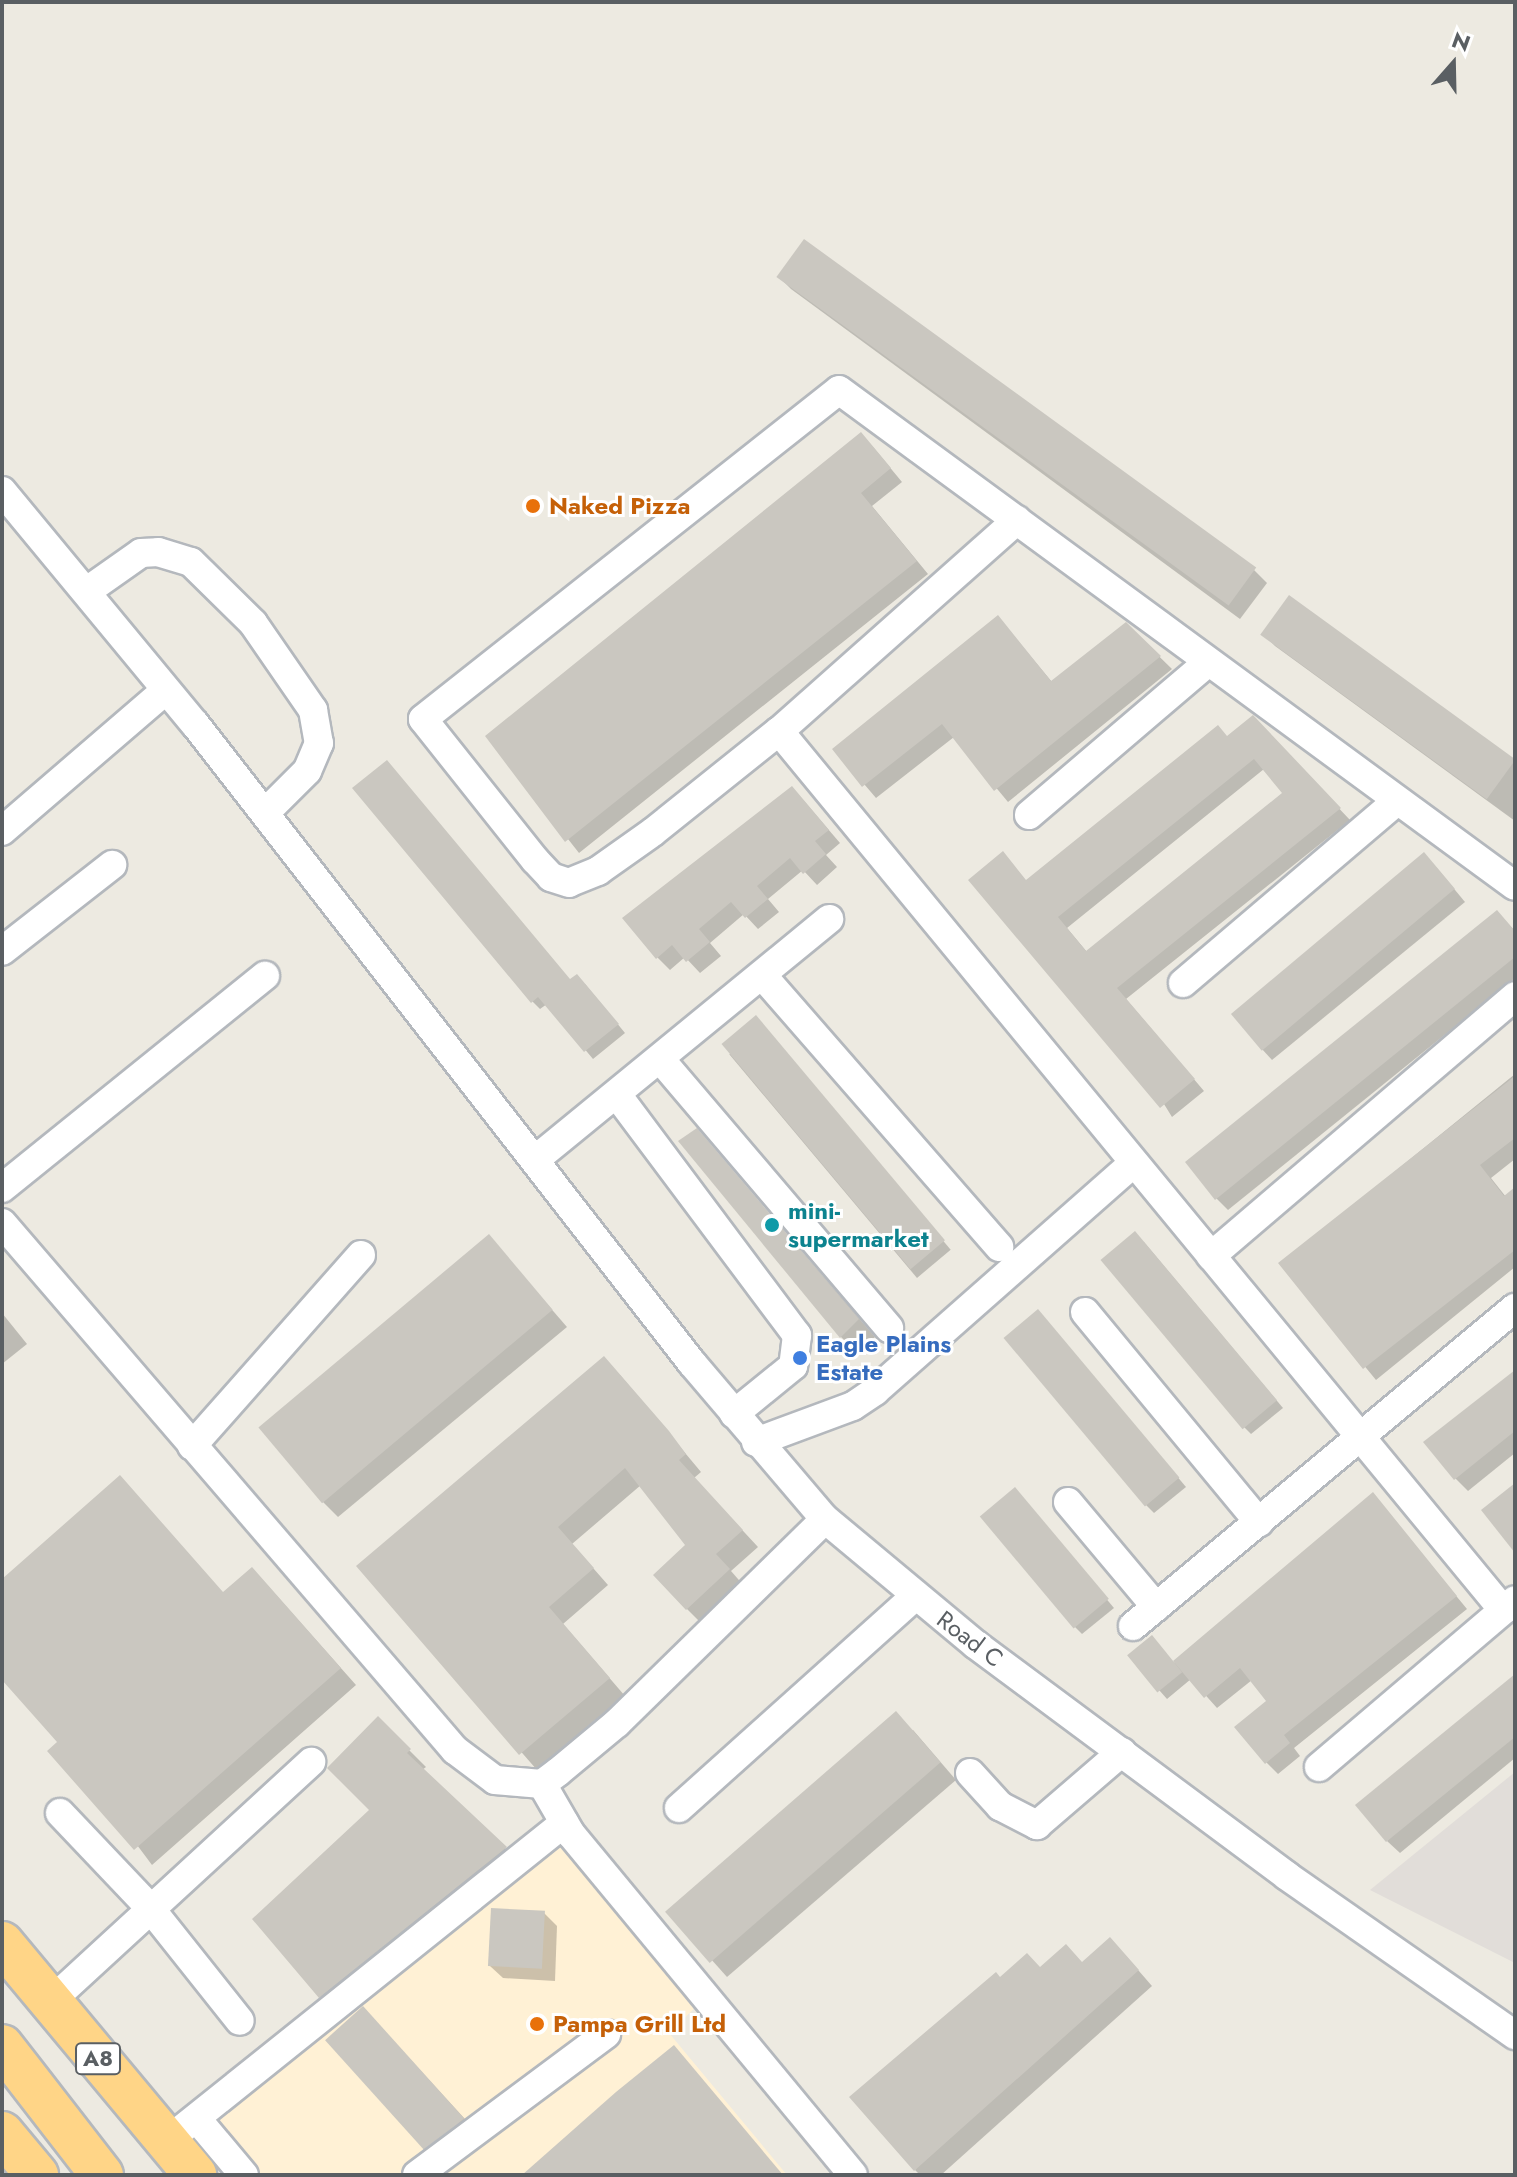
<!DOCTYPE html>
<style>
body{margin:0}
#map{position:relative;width:1517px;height:2177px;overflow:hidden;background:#edeae1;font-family:Jost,sans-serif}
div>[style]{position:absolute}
.commercial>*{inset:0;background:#fff1d5}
.industrial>*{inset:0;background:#e1ddd9}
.shadow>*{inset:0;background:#0003;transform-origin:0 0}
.building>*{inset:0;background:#cac7c0;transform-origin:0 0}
.roads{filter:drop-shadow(2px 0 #b4b8bd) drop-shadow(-2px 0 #b4b8bd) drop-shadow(0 2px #b4b8bd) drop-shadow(0 -2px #b4b8bd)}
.minor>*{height:28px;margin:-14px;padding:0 14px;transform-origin:14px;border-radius:14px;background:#fff}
.highway>*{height:42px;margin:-21px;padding:0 21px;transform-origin:21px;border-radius:21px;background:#ffd587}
.dots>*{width:22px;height:22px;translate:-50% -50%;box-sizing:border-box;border:4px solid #fff;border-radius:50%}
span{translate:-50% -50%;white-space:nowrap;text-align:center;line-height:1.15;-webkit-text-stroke:6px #fff;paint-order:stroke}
.shield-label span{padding:2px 6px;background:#fff;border:2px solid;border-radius:6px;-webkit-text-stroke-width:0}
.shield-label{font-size:22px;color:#5a5f63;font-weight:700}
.food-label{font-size:24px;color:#c56008;font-weight:700}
.left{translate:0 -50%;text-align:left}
.culture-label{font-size:24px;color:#0d838f;font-weight:700}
.shop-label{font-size:24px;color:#366cbe;font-weight:700}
.street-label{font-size:24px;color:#5a5f63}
.frame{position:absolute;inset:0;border:4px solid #5a5f63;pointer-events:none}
.north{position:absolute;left:1413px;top:24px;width:80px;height:80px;-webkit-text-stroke:6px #fff;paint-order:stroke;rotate:20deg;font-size:22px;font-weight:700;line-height:32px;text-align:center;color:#5a5f63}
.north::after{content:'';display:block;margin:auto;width:28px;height:36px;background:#5a5f63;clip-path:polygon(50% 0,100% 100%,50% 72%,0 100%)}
</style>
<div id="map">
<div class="commercial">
<i style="clip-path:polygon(567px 1836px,703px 2000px,669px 2033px,787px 2175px,254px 2175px,210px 2122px)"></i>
</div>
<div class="industrial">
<i style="clip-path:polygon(1515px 1772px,1515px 1963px,1370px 1890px)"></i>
</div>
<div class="shadow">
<i style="clip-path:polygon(805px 241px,1254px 570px,1267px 583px,1240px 619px,791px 289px,779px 277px)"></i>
<i style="clip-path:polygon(873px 447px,902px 482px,872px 506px,928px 574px,579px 853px,487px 736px)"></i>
<i style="clip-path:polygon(998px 617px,1052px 682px,1126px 624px,1172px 669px,1008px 802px,954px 737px,876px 798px,835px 750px)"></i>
<i style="clip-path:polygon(1263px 634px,1515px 763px,1515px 821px,1275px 646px)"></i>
<i style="clip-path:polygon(evenodd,1263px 728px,1350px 820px,1126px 999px,1204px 1091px,1172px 1117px,1027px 882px,1228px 737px,1263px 728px,1264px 769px,1284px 793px,1087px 952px,1067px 928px,1264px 769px)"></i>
<i style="clip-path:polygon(387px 763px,571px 982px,585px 984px,625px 1033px,593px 1059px,547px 1004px,540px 1009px,532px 1001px)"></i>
<i style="clip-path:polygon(804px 801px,840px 843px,826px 855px,837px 867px,817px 885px,803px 870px,768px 899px,779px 912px,758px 929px,744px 914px,710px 943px,721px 956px,700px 973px,685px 957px,670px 970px,657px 957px)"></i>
<i style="clip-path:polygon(1436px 867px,1465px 902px,1272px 1060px,1261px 1048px)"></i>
<i style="clip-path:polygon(1497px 912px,1515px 931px,1515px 978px,1228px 1210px,1216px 1198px)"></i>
<i style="left:763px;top:1026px;width:292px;height:44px;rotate:50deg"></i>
<i style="clip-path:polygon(1515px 1074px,1515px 1159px,1491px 1178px,1506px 1197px,1515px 1190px,1515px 1267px,1376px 1380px,1281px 1264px)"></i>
<i style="clip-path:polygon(713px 1148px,875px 1337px,858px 1353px,841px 1337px)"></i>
<i style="clip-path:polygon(489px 1237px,567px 1327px,338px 1517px,321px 1500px)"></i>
<i style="clip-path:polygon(1143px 1241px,1283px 1408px,1251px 1434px,1243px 1426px)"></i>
<i style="clip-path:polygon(2px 1313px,27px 1344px,2px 1364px)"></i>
<i style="clip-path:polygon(1046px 1320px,1186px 1487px,1154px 1513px,1146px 1505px)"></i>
<i style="clip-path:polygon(1515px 1371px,1515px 1453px,1468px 1491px,1455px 1478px)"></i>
<i style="clip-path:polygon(620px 1375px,701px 1472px,694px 1478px,758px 1547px,731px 1571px,745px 1587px,703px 1625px,687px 1609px,688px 1545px,641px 1485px,572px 1544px,608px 1585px,563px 1624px,625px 1696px,537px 1770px,359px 1566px)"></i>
<i style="clip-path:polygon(1373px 1495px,1467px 1609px,1294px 1748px,1300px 1756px,1278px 1774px,1266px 1762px,1269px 1701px,1252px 1680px,1217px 1708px,1191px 1679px,1167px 1699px,1129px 1656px,1174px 1663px)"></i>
<i style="clip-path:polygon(1022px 1498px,1114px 1608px,1082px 1634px,1074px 1626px)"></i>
<i style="clip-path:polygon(2px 1582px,224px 1594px,268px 1586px,356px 1685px,152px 1865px,60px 1742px,2px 1677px)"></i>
<i style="clip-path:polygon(1515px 1676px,1515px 1758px,1400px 1853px,1387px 1841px)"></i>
<i style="clip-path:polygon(378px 1719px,426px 1767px,422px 1770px,522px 1864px,336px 2013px,320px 1996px,372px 1811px)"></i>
<i style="clip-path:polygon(913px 1730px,956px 1780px,727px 1977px,668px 1911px)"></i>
<i style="clip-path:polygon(544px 1913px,557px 1926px,555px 1981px,503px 1978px,490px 1966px)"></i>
<i style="clip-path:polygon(1125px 1955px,1152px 1986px,941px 2175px,920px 2175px,915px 2170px,1040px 1969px)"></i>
<i style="clip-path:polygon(363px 2008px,476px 2131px,438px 2160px,344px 2024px)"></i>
</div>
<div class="building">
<i style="left:804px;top:239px;width:559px;height:47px;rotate:36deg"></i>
<i style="clip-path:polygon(861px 432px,891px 468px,861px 493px,917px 561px,565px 842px,485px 736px)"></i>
<i style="left:1289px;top:595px;width:280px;height:49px;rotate:36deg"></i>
<i style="clip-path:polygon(998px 615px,1051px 681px,1126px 622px,1161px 656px,994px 791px,942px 724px,862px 787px,832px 749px)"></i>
<i style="clip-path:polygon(evenodd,1253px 715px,1341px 808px,1117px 988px,1195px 1079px,1160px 1108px,968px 880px,1003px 851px,1026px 880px,1218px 725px,1227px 736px,1253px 715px,1254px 759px,1282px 793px,1086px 951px,1058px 917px,1254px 759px)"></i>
<i style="clip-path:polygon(387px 760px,570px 979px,577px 974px,619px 1024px,584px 1052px,538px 997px,531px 1003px,352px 788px)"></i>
<i style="clip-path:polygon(792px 786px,829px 830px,815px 841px,826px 854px,803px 874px,790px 858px,757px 886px,768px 899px,745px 918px,731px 902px,699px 929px,710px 942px,686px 962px,672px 945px,656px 959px,622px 918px)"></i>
<i style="left:1424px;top:852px;width:48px;height:252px;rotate:50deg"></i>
<i style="clip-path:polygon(1497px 910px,1515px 931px,1515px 957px,1215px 1200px,1185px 1162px)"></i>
<i style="left:756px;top:1015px;width:294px;height:45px;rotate:50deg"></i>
<i style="clip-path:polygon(1515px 1076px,1515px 1138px,1480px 1165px,1504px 1196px,1515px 1187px,1515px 1250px,1363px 1369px,1278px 1263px)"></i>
<i style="clip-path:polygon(697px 1128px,859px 1319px,840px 1338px,678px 1141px)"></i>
<i style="left:1135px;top:1231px;width:221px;height:45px;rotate:50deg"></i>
<i style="left:489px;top:1234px;width:99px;height:301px;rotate:50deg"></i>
<i style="left:1038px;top:1309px;width:220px;height:45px;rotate:50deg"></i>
<i style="clip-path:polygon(604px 1356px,669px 1431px,686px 1454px,679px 1460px,743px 1530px,716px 1554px,730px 1569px,686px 1610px,653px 1575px,685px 1545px,625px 1468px,558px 1527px,594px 1568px,549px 1607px,610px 1678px,519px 1755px,356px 1566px)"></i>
<i style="clip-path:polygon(1515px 1370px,1515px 1431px,1454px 1480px,1423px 1442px)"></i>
<i style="clip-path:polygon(120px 1475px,223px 1592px,252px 1567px,341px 1668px,134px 1850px,47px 1751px,57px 1742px,2px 1680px,2px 1579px)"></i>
<i style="clip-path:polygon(1515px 1483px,1515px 1553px,1481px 1510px)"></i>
<i style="left:1015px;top:1487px;width:146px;height:46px;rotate:50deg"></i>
<i style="clip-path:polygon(1373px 1492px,1457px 1596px,1284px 1735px,1290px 1743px,1265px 1764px,1234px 1727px,1266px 1701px,1240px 1668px,1204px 1698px,1173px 1661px)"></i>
<i style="left:1152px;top:1635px;width:48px;height:32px;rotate:51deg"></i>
<i style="clip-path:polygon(1515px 1674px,1515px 1737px,1386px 1842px,1355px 1805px)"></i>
<i style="left:896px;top:1711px;width:68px;height:306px;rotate:49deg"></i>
<i style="clip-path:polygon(378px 1716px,411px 1749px,407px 1753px,507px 1847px,319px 1998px,252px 1919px,369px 1810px,327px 1768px)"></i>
<i style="left:491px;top:1908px;width:54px;height:58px;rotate:3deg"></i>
<i style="clip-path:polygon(1110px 1937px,1139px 1970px,914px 2171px,849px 2097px,996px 1972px,1000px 1977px,1027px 1953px,1040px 1967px,1066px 1944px,1082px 1962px)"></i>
<i style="left:363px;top:2006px;width:151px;height:51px;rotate:48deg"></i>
<i style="clip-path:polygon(674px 2045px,783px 2175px,522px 2175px,616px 2092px)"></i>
</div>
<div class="roads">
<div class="minor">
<i style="left:2px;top:491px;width:303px;rotate:50.4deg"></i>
<i style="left:195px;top:724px;width:810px;rotate:52.13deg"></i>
<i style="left:692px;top:1363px;width:205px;rotate:49.6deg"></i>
<i style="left:825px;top:1519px;width:195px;rotate:39.8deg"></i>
<i style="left:975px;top:1644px;width:389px;rotate:36.6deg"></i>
<i style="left:1287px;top:1876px;width:278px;rotate:34.9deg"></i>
<i style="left:1017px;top:520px;width:318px;rotate:138.4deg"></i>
<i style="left:779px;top:731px;width:1139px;rotate:50.52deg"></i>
<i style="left:87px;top:591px;width:66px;rotate:-35.1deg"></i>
<i style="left:141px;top:553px;width:17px;rotate:-3deg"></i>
<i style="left:158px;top:552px;width:34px;rotate:17deg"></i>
<i style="left:191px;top:562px;width:87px;rotate:44.5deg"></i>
<i style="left:253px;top:623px;width:106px;rotate:55.4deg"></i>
<i style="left:313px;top:710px;width:34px;rotate:80deg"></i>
<i style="left:319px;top:743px;width:30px;rotate:113deg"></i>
<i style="left:307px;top:771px;width:59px;rotate:135deg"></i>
<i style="left:779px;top:731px;width:161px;rotate:141.3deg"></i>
<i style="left:653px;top:832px;width:67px;rotate:144.7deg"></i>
<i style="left:598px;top:871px;width:31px;rotate:158deg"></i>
<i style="left:569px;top:883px;width:19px;rotate:-162deg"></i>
<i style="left:551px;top:877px;width:23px;rotate:-133deg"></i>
<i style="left:535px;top:860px;width:180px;rotate:-128.5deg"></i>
<i style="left:423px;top:719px;width:530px;rotate:-38.34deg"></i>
<i style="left:839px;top:390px;width:838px;rotate:36.27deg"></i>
<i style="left:1029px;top:815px;width:234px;rotate:-40.5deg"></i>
<i style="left:2px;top:831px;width:216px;rotate:-40.7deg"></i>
<i style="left:2px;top:951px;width:140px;rotate:-38deg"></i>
<i style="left:762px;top:975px;width:361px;rotate:48.9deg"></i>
<i style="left:1183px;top:983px;width:281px;rotate:-40.4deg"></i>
<i style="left:661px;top:1060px;width:352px;rotate:49.6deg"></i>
<i style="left:618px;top:1096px;width:299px;rotate:53.2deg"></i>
<i style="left:797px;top:1335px;width:31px;rotate:97deg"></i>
<i style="left:793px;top:1366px;width:76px;rotate:140.9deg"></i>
<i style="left:536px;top:1159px;width:379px;rotate:-39.3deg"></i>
<i style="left:2px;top:1188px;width:338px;rotate:-38.9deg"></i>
<i style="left:2px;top:1223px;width:695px;rotate:49.32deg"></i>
<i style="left:455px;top:1750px;width:50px;rotate:36.9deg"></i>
<i style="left:495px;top:1780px;width:47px;rotate:4.9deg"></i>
<i style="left:542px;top:1784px;width:20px;rotate:-37deg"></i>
<i style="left:558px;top:1772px;width:77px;rotate:-39.7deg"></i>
<i style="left:617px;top:1723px;width:291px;rotate:-44.4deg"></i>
<i style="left:1211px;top:1256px;width:400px;rotate:-40.5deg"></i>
<i style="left:1085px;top:1312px;width:273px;rotate:50.4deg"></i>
<i style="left:756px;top:1442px;width:103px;rotate:-20.4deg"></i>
<i style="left:853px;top:1406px;width:27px;rotate:-34deg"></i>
<i style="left:875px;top:1391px;width:345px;rotate:-41.4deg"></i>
<i style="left:192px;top:1446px;width:255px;rotate:-48.5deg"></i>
<i style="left:1068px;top:1502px;width:137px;rotate:50deg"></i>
<i style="left:1133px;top:1626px;width:497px;rotate:-39.8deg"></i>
<i style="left:1319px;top:1767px;width:257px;rotate:-40.4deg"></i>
<i style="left:970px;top:1773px;width:45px;rotate:47.7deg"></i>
<i style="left:1000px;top:1806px;width:42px;rotate:27.2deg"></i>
<i style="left:1037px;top:1825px;width:112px;rotate:-40.7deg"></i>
<i style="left:542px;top:1784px;width:58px;rotate:59.9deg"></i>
<i style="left:571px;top:1834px;width:442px;rotate:50.4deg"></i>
<i style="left:679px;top:1808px;width:316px;rotate:-41.9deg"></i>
<i style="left:60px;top:1813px;width:131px;rotate:46.5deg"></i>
<i style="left:150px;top:1908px;width:144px;rotate:51.5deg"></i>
<i style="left:50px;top:2002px;width:355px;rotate:-42.6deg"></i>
<i style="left:197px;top:2119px;width:73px;rotate:50deg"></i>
<i style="left:167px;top:2141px;width:509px;rotate:-38.69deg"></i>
<i style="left:417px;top:2175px;width:236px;rotate:-36.7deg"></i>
</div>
<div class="highway">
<i style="left:2px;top:1943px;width:302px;rotate:50.2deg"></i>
<i style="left:2px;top:2046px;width:163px;rotate:52.2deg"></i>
<i style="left:2px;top:2133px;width:55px;rotate:50.2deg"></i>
</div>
</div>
<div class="dots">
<i style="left:533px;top:506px;background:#e8710a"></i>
<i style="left:772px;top:1225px;background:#0f9aa8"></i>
<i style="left:800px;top:1358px;background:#3f7fe0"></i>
<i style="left:537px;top:2024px;background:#e8710a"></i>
</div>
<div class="shield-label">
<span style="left:98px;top:2059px">A8</span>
</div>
<div class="food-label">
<span class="left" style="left:549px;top:506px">Naked Pizza</span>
<span class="left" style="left:553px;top:2024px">Pampa Grill Ltd</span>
</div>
<div class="culture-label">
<span class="left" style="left:788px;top:1225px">mini-<br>supermarket</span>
</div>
<div class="shop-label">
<span class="left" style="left:816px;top:1358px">Eagle Plains<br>Estate</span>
</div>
<div class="street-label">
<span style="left:970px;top:1639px;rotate:37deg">Road C</span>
</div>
<div class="frame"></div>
<div class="north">N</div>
</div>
